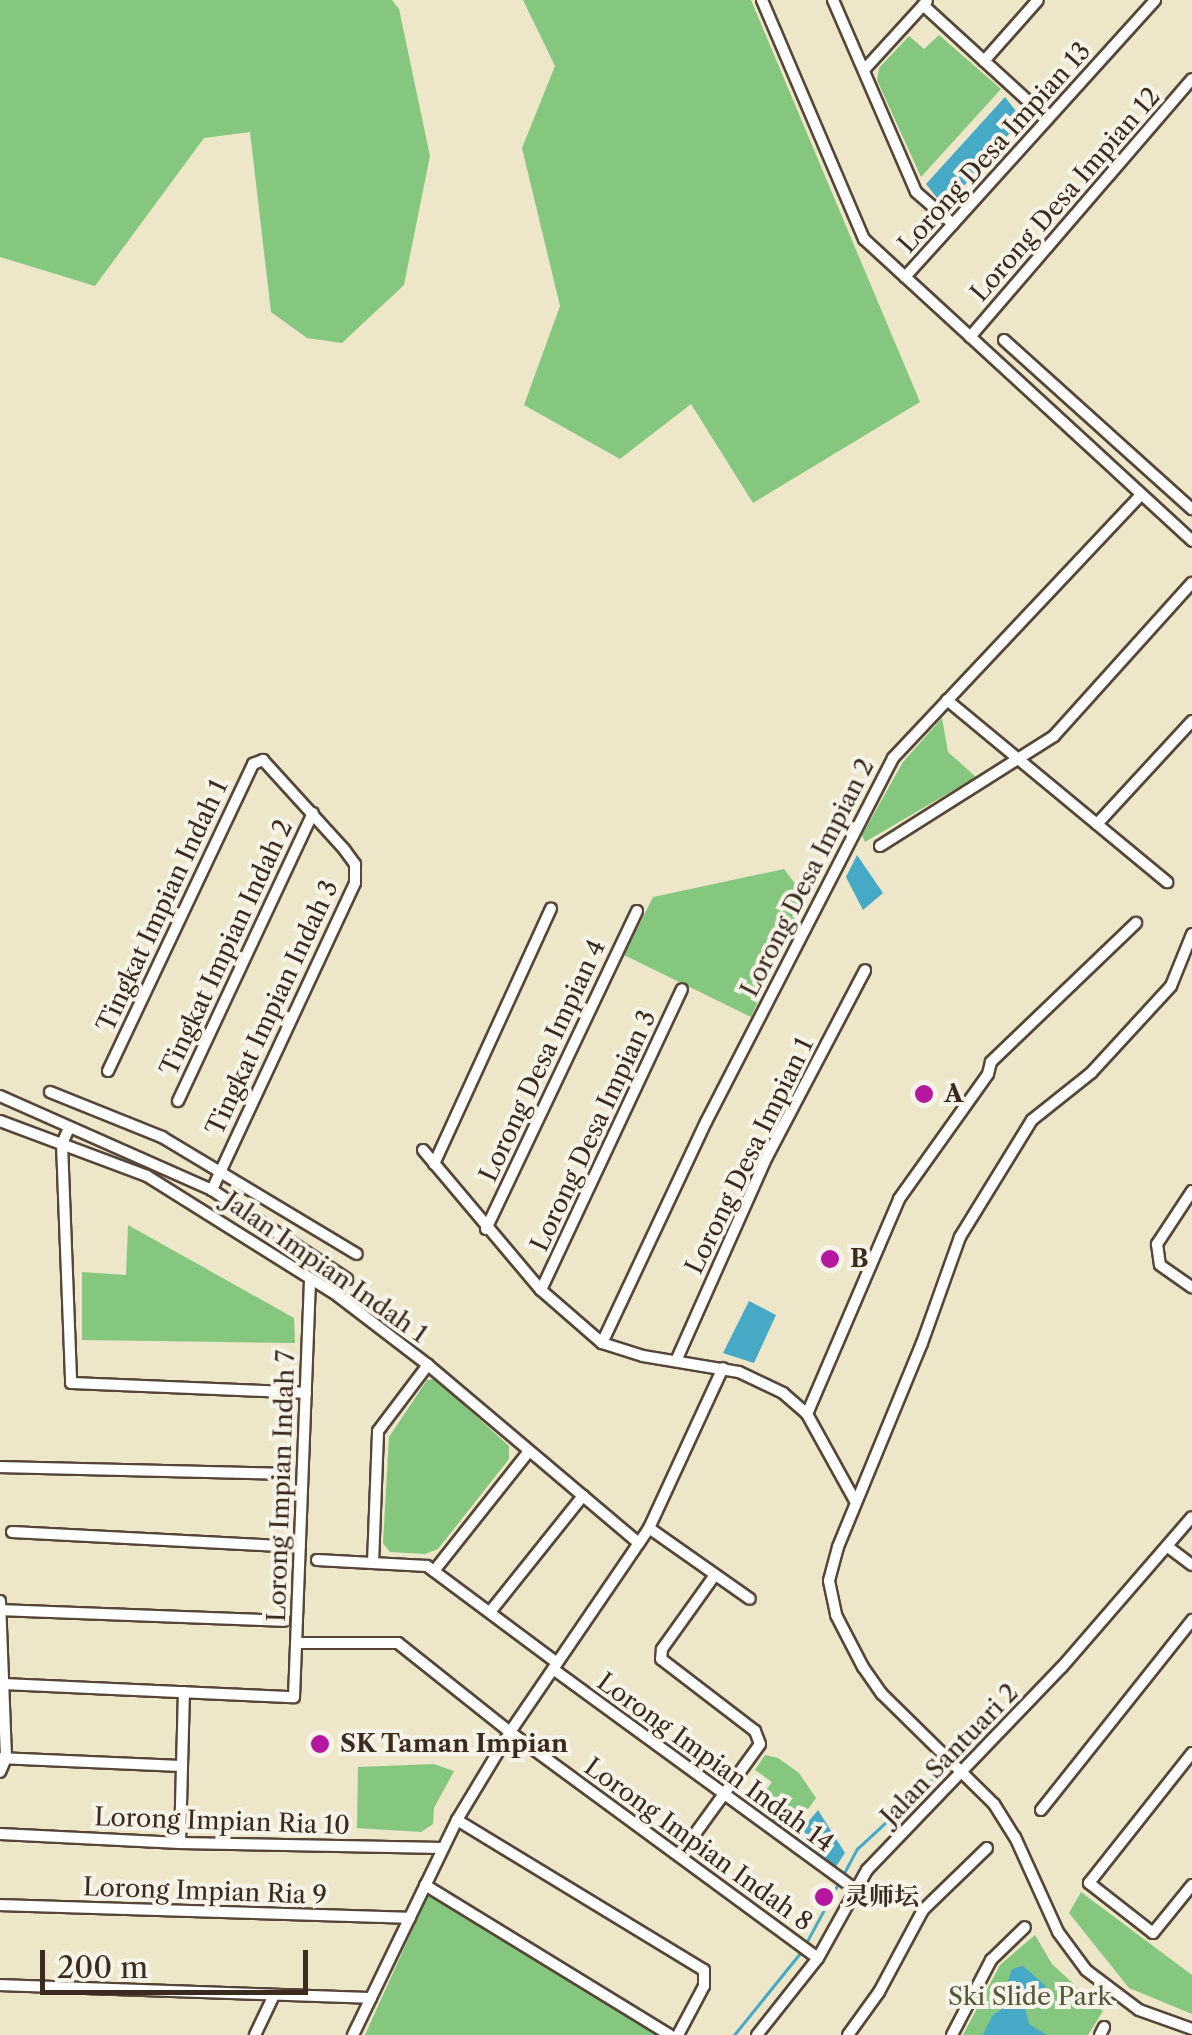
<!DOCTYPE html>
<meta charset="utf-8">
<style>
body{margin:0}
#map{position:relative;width:1192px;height:2035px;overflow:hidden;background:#ede6c9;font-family:"Libre Caslon Text","Noto Serif SC",serif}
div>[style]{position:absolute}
.green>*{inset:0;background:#86c77f}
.water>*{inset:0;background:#46a9c5}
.stream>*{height:2.5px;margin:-1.25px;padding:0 1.25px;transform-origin:1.25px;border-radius:1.25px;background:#46a9c5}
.roads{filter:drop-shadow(2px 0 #564638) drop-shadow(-2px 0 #564638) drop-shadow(0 2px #564638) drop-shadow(0 -2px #564638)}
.minor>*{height:10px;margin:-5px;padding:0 5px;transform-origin:5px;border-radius:5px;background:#fff}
.dots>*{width:28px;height:28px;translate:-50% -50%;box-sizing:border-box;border:5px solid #f7f3e8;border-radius:50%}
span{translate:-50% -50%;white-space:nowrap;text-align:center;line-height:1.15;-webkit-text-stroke:8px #f7f3e8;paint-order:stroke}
.street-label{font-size:25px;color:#3b2a1e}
.poi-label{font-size:25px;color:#3b2a1e;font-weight:700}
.left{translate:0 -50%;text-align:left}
.park-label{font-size:25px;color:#52593b}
.scale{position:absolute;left:40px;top:1950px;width:268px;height:45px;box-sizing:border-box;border:5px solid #3b2a1e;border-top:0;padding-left:12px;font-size:30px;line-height:35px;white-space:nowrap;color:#3b2a1e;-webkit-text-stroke:8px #f7f3e8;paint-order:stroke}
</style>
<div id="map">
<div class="green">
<i style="clip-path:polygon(0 0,392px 0,399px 9px,430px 156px,404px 285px,342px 343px,307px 338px,271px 312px,250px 132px,204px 138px,95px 286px,0 257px)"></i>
<i style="clip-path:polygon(523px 0,751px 0,920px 402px,753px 503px,691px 404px,620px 459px,524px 405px,560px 306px,522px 148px,555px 66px)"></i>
<i style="clip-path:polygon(939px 35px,1001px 89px,921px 177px,877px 80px,879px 68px,909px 36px,924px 49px)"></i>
<i style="clip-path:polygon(942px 718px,948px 752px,976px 777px,865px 842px,862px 835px,903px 762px)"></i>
<i style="clip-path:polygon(784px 869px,805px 897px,751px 1017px,624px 955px,653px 897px)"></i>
<i style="clip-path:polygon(128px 1225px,294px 1318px,295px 1343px,82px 1340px,82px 1272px,126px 1275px)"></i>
<i style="clip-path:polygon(435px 1379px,509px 1446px,509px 1459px,438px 1549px,425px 1554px,390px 1552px,383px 1543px,389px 1437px,427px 1380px)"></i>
<i style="clip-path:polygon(765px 1755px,778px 1758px,799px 1773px,816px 1798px,791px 1833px,753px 1808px,772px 1782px,755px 1770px)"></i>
<i style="clip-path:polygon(434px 1764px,454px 1771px,434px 1808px,433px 1824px,421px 1832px,357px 1828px,358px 1767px)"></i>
<i style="clip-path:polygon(1081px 1892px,1192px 1975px,1192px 2014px,1129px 1988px,1069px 1913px)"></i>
<i style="clip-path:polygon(429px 1893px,657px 2035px,365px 2035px)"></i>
<i style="clip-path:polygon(1035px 1935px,1052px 1964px,1103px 2011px,1088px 2035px,963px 2035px,1000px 1965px)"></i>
</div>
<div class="water">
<i style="clip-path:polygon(1005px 97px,1022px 119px,949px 203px,942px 204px,926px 184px)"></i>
<i style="clip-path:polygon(857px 855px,883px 893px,863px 910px,846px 877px)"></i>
<i style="clip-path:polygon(749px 1301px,776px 1315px,754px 1363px,723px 1353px)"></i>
<i style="clip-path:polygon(818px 1810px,845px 1853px,835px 1868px,794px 1839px)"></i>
<i style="clip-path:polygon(1023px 1966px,1046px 1986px,1043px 1992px,1026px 1996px,1024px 2003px,1029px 2024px,1047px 2035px,983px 2035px,992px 2016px,1011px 2002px,1008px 1981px,1012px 1969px)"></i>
</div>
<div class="stream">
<i style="left:843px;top:1875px;width:30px;rotate:-62deg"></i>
<i style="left:857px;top:1849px;width:109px;rotate:-42.8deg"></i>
<i style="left:805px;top:1945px;width:72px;rotate:-61.6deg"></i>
<i style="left:734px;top:2035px;width:107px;rotate:-51.1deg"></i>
</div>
<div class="roads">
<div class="minor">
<i style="left:762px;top:0;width:260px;rotate:66.9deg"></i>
<i style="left:864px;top:239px;width:446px;rotate:42.6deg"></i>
<i style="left:833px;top:0;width:209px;rotate:66.6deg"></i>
<i style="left:916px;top:192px;width:49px;rotate:40.9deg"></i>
<i style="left:923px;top:5px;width:169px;rotate:42.4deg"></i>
<i style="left:984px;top:61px;width:81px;rotate:-48.5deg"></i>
<i style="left:864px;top:70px;width:93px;rotate:-47.6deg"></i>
<i style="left:905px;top:277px;width:373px;rotate:-47.9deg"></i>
<i style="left:970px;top:337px;width:340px;rotate:-49.3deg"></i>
<i style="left:1004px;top:340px;width:253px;rotate:42deg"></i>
<i style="left:947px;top:700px;width:286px;rotate:39.6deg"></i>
<i style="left:1097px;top:824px;width:140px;rotate:-47.3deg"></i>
<i style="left:880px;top:846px;width:206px;rotate:-32.3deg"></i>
<i style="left:1054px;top:736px;width:206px;rotate:-48deg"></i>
<i style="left:1192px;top:934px;width:56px;rotate:112deg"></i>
<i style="left:1171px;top:986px;width:118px;rotate:132.6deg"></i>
<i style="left:1091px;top:1073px;width:75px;rotate:141.5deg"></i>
<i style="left:1032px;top:1120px;width:137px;rotate:121.6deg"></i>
<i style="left:960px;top:1237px;width:113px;rotate:109.7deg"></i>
<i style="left:922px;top:1343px;width:221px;rotate:112.4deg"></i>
<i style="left:838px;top:1547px;width:35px;rotate:105deg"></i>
<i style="left:829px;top:1581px;width:35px;rotate:78deg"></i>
<i style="left:836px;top:1615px;width:59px;rotate:62.6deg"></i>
<i style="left:863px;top:1667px;width:33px;rotate:55deg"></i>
<i style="left:882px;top:1694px;width:157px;rotate:44.5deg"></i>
<i style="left:994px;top:1804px;width:39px;rotate:58deg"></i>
<i style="left:1015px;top:1837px;width:104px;rotate:65.6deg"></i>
<i style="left:1058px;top:1932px;width:47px;rotate:53.6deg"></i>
<i style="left:1086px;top:1970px;width:66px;rotate:37deg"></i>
<i style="left:1139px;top:2010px;width:56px;rotate:19.7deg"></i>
<i style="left:108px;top:1071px;width:340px;rotate:-64.7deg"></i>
<i style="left:253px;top:764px;width:11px;rotate:-22deg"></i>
<i style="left:263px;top:760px;width:120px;rotate:47.7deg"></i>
<i style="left:344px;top:849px;width:19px;rotate:54deg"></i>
<i style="left:355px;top:864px;width:19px;rotate:90deg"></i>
<i style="left:355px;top:883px;width:339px;rotate:115deg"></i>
<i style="left:50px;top:1092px;width:121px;rotate:21.9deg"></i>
<i style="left:162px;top:1137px;width:227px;rotate:31deg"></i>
<i style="left:0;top:1096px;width:232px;rotate:23.9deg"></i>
<i style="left:212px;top:1190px;width:162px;rotate:33.4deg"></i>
<i style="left:178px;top:1101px;width:318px;rotate:-64.9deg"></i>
<i style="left:0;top:1121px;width:157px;rotate:20.5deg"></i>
<i style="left:147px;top:1176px;width:226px;rotate:32.1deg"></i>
<i style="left:338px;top:1296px;width:113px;rotate:37.5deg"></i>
<i style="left:428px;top:1365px;width:276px;rotate:40.2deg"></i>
<i style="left:69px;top:1128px;width:17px;rotate:114deg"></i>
<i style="left:62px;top:1144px;width:239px;rotate:87.8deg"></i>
<i style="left:71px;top:1383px;width:235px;rotate:2.4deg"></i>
<i style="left:423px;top:1150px;width:183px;rotate:49.9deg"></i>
<i style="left:541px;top:1290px;width:81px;rotate:41deg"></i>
<i style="left:602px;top:1343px;width:43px;rotate:17.6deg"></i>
<i style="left:643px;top:1356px;width:97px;rotate:9.5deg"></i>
<i style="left:739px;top:1372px;width:49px;rotate:25.5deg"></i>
<i style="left:783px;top:1393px;width:32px;rotate:41deg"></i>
<i style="left:807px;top:1414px;width:99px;rotate:61.1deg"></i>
<i style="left:434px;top:1164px;width:281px;rotate:-65.4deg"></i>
<i style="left:1192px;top:1191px;width:64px;rotate:123.4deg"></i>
<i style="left:1157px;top:1244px;width:21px;rotate:82deg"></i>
<i style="left:1160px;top:1265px;width:39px;rotate:35deg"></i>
<i style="left:486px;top:1229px;width:352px;rotate:-64.6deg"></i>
<i style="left:541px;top:1290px;width:332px;rotate:-64.9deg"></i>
<i style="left:602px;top:1343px;width:244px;rotate:-64.8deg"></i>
<i style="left:706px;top:1122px;width:409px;rotate:-62.8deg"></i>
<i style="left:893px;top:758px;width:361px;rotate:-46.7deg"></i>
<i style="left:676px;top:1361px;width:223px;rotate:-66deg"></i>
<i style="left:767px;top:1157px;width:211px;rotate:-62.3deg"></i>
<i style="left:807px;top:1414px;width:234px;rotate:-66.8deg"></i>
<i style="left:899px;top:1199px;width:153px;rotate:-54.5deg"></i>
<i style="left:988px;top:1074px;width:12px;rotate:-76deg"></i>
<i style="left:991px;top:1062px;width:201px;rotate:-43.8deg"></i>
<i style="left:0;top:1467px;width:286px;rotate:1.4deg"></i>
<i style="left:649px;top:1528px;width:123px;rotate:35.1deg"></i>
<i style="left:12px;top:1532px;width:288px;rotate:3deg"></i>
<i style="left:1168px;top:1547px;width:30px;rotate:37deg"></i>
<i style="left:317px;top:1560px;width:110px;rotate:3.1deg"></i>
<i style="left:427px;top:1566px;width:162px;rotate:36.7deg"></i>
<i style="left:373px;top:1563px;width:132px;rotate:-87.8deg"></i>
<i style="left:378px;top:1431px;width:83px;rotate:-52.9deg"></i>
<i style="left:434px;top:1571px;width:153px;rotate:-51.6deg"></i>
<i style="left:0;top:1601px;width:157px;rotate:87.8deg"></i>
<i style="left:6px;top:1758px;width:15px;rotate:113deg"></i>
<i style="left:0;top:1610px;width:284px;rotate:2.2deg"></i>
<i style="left:490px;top:1612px;width:149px;rotate:-51.3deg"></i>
<i style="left:296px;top:1643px;width:102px"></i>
<i style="left:398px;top:1643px;width:143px;rotate:38.5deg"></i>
<i style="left:510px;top:1732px;width:382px;rotate:36.3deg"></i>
<i style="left:553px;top:1669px;width:374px;rotate:36.1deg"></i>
<i style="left:3px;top:1684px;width:291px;rotate:2.6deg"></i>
<i style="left:294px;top:1697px;width:419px;rotate:-87.8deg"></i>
<i style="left:1192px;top:1753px;width:166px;rotate:128.4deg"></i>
<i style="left:1089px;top:1883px;width:81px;rotate:38deg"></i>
<i style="left:1153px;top:1933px;width:62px;rotate:-50.9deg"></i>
<i style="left:0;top:1758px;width:182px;rotate:2.5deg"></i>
<i style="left:1041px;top:1810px;width:243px;rotate:-51.5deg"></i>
<i style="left:457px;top:1820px;width:289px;rotate:31.3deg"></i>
<i style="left:704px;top:1970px;width:16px;rotate:90deg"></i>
<i style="left:704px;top:1986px;width:55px;rotate:118deg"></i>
<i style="left:0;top:1834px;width:180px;rotate:2.9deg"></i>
<i style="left:180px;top:1843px;width:263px;rotate:1.1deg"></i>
<i style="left:180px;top:1843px;width:151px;rotate:-88.5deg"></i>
<i style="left:679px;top:1856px;width:138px;rotate:-54.1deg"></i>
<i style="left:760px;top:1744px;width:14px;rotate:-111deg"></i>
<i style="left:755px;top:1731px;width:118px;rotate:-142.5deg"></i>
<i style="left:661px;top:1659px;width:10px;rotate:-84deg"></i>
<i style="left:662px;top:1649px;width:91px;rotate:-54.4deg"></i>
<i style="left:425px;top:1885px;width:287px;rotate:31.5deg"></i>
<i style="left:0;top:1905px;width:410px;rotate:1.8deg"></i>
<i style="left:0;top:1985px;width:371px;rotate:2deg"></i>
<i style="left:255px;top:2035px;width:44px;rotate:-64.6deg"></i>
<i style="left:353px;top:2035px;width:239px;rotate:-64.2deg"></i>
<i style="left:457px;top:1820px;width:103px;rotate:-58.9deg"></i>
<i style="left:510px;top:1732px;width:247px;rotate:-55.7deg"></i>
<i style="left:649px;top:1528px;width:176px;rotate:-65.2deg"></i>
<i style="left:757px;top:2035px;width:98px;rotate:-51.6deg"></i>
<i style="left:818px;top:1958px;width:101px;rotate:-60.9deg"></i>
<i style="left:867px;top:1870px;width:281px;rotate:-46.2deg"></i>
<i style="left:1062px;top:1667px;width:198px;rotate:-49.1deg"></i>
<i style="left:848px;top:2035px;width:53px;rotate:-54.2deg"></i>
<i style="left:879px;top:1992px;width:93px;rotate:-61.8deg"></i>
<i style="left:923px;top:1910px;width:89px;rotate:-44.1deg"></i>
<i style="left:952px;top:2035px;width:85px;rotate:-62.5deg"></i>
<i style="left:991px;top:1960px;width:47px;rotate:-44.1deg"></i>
<i style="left:1100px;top:2035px;width:9px;rotate:-63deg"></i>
</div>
</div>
<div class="dots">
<i style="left:924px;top:1094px;background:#b5179e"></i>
<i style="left:830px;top:1259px;background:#b5179e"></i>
<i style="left:320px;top:1744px;background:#b5179e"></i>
<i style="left:824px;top:1897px;background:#b5179e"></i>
</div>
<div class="street-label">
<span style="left:995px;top:148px;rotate:-48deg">Lorong Desa Impian 13</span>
<span style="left:1066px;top:195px;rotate:-49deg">Lorong Desa Impian 12</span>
<span style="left:808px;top:878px;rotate:-63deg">Lorong Desa Impian 2</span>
<span style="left:163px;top:906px;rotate:-65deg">Tingkat Impian Indah 1</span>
<span style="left:227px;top:948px;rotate:-65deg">Tingkat Impian Indah 2</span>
<span style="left:273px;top:1008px;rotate:-65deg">Tingkat Impian Indah 3</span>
<span style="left:543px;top:1061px;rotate:-65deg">Lorong Desa Impian 4</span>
<span style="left:594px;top:1131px;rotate:-65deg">Lorong Desa Impian 3</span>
<span style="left:750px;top:1156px;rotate:-64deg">Lorong Desa Impian 1</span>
<span style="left:325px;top:1268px;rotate:35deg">Jalan Impian Indah 1</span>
<span style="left:282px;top:1486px;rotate:-88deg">Lorong Impian Indah 7</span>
<span style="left:950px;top:1755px;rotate:-46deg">Jalan Santuari 2</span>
<span style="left:715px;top:1763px;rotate:36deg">Lorong Impian Indah 14</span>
<span style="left:222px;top:1822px;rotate:2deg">Lorong Impian Ria 10</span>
<span style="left:698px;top:1845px;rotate:36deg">Lorong Impian Indah 8</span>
<span style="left:205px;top:1892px;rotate:2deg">Lorong Impian Ria 9</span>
</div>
<div class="poi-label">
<span class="left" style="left:944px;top:1094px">A</span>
<span class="left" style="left:850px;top:1259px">B</span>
<span class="left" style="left:340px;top:1744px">SK Taman Impian</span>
<span class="left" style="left:844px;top:1897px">灵师坛</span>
</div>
<div class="park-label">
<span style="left:1030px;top:1997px">Ski Slide Park</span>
</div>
<div class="scale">200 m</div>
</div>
